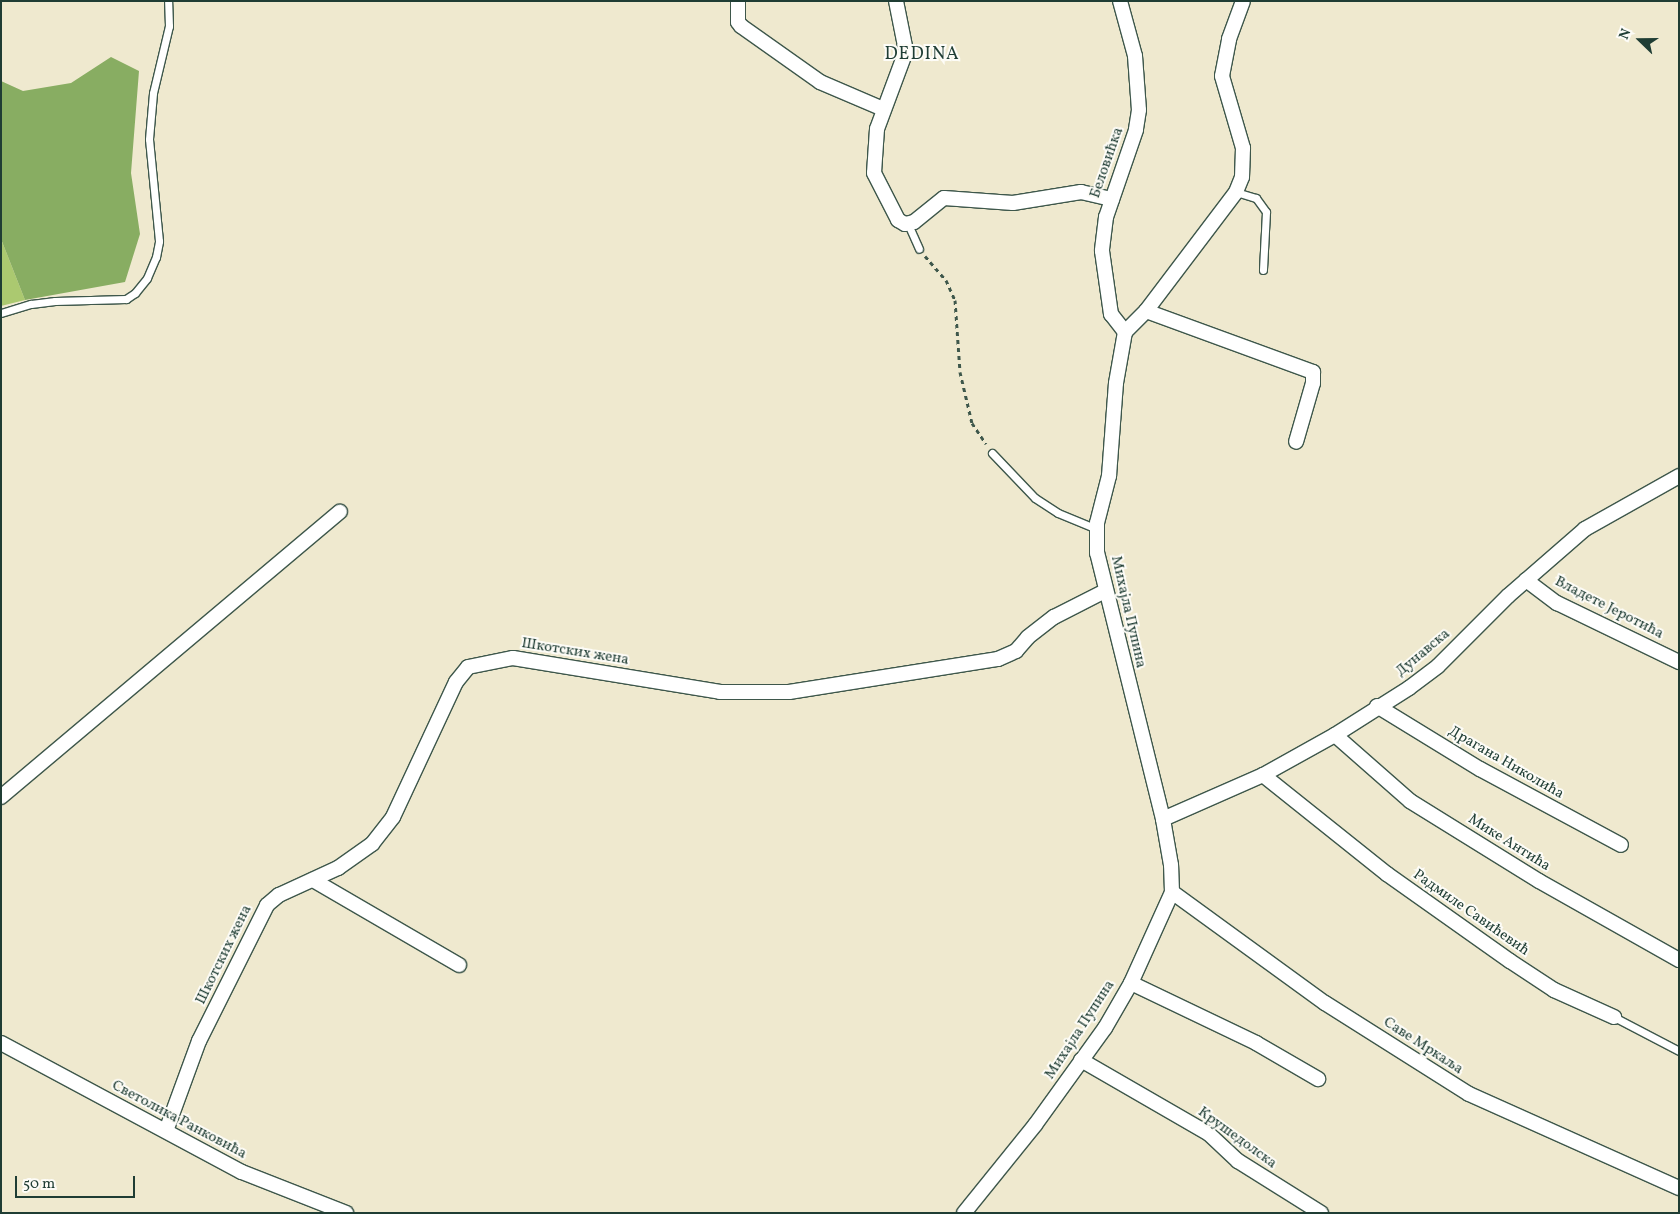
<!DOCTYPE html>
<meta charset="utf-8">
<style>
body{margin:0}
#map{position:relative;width:1680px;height:1214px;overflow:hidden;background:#efe9cf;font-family:Vollkorn,serif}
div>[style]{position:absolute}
.green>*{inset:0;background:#abc970}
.forest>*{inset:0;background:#88ad62}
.path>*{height:3px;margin-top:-1.5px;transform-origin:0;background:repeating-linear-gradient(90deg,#3e574b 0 4px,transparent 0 8px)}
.roads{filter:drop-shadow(1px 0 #3e574b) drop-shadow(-1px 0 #3e574b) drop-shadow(0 1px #3e574b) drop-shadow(0 -1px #3e574b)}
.lane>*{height:7px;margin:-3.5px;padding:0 3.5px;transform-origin:3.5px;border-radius:3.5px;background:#fff}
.street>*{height:14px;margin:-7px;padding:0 7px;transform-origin:7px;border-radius:7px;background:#fff}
span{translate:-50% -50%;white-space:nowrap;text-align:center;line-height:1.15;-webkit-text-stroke:4px #fdfcf7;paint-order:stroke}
.street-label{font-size:15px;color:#1f3d34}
.quarter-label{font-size:18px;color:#1f3d34;letter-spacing:1px}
.frame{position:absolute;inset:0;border:2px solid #1f3d34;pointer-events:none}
.north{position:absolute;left:1615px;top:15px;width:50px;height:50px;-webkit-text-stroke:4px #fdfcf7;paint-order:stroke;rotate:292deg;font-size:14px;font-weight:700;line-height:20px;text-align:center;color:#1f3d34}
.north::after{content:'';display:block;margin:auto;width:18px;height:22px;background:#1f3d34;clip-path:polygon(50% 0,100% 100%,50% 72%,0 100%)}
.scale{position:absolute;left:15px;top:1176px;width:120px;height:22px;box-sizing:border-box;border:2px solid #1f3d34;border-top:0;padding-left:6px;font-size:15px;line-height:18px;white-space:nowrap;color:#1f3d34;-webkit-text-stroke:4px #fdfcf7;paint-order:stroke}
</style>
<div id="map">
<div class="green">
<i style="clip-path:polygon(1px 239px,25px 300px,1px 306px)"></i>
</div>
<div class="forest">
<i style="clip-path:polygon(111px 57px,139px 71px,131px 173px,140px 234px,125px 282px,25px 300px,1px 239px,1px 81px,23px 91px,71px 83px)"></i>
</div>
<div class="path">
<i style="left:925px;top:256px;width:32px;rotate:49deg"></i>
<i style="left:946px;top:280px;width:22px;rotate:66deg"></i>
<i style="left:955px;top:300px;width:72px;rotate:86deg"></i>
<i style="left:960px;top:372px;width:52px;rotate:76.8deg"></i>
<i style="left:972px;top:423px;width:25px;rotate:56deg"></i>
</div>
<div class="roads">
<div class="lane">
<i style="left:1236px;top:192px;width:21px;rotate:17deg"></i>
<i style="left:1256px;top:198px;width:17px;rotate:54deg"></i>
<i style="left:1266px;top:212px;width:58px;rotate:93deg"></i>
<i style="left:908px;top:224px;width:27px;rotate:66deg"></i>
<i style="left:1px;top:313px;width:31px;rotate:-17deg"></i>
<i style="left:31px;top:304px;width:24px;rotate:-7deg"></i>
<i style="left:55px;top:301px;width:71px;rotate:-1.6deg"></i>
<i style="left:126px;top:299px;width:11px;rotate:-34deg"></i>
<i style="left:135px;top:293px;width:19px;rotate:-51deg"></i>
<i style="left:147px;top:278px;width:23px;rotate:-67deg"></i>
<i style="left:156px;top:257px;width:16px;rotate:-79deg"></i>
<i style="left:159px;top:241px;width:102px;rotate:-95.6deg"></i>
<i style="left:149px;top:139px;width:46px;rotate:-85deg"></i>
<i style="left:153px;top:93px;width:69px;rotate:-76.6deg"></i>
<i style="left:169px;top:26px;width:25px;rotate:-92deg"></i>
<i style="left:992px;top:453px;width:62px;rotate:46.3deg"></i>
<i style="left:1035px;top:498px;width:27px;rotate:33deg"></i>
<i style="left:1058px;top:513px;width:42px;rotate:22.3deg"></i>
<i style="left:1614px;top:1017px;width:73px;rotate:27.6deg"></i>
</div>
<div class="street">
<i style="left:738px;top:1px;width:21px;rotate:90deg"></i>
<i style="left:738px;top:22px;width:5px;rotate:53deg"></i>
<i style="left:741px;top:26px;width:97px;rotate:35.3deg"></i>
<i style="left:820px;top:82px;width:69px;rotate:23.2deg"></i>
<i style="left:896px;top:1px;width:51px;rotate:78.7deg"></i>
<i style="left:906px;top:51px;width:83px;rotate:110.4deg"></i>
<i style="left:877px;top:129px;width:44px;rotate:93.9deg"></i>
<i style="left:874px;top:173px;width:53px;rotate:62.9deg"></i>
<i style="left:898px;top:220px;width:8px;rotate:30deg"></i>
<i style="left:905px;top:224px;width:9px;rotate:-13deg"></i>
<i style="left:914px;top:222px;width:38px;rotate:-39deg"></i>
<i style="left:944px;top:198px;width:69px;rotate:4.1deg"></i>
<i style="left:1013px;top:203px;width:69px;rotate:-9.2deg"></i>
<i style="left:1081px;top:192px;width:32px;rotate:13deg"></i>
<i style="left:1120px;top:1px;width:57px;rotate:74.7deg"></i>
<i style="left:1135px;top:56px;width:54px;rotate:85.8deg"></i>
<i style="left:1139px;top:110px;width:20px;rotate:99deg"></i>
<i style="left:1136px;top:130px;width:92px;rotate:109deg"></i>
<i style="left:1106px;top:217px;width:34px;rotate:97deg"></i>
<i style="left:1102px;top:251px;width:64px;rotate:81.9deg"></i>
<i style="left:1111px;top:314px;width:23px;rotate:52deg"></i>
<i style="left:1146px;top:311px;width:178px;rotate:20.1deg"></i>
<i style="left:1313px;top:372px;width:11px;rotate:90deg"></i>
<i style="left:1313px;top:383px;width:61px;rotate:106.1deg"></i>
<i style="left:1526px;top:580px;width:39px;rotate:37deg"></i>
<i style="left:1557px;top:603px;width:136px;rotate:25.8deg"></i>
<i style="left:1377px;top:706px;width:121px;rotate:31.5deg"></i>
<i style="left:1480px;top:769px;width:160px;rotate:28.3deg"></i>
<i style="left:1335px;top:735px;width:100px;rotate:41.3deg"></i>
<i style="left:1410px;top:801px;width:152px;rotate:31.8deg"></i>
<i style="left:1539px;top:881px;width:161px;rotate:29.4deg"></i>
<i style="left:1263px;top:775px;width:159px;rotate:38.6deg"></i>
<i style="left:1387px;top:874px;width:151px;rotate:35.3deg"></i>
<i style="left:1510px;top:961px;width:53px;rotate:33.4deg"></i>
<i style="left:1554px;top:990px;width:66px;rotate:24.2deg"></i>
<i style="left:1px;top:797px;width:443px;rotate:-40.1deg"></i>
<i style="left:1163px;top:819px;width:109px;rotate:-23.7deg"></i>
<i style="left:1263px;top:775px;width:82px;rotate:-29.1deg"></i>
<i style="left:1335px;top:735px;width:88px;rotate:-32.4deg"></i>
<i style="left:1409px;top:688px;width:36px;rotate:-37deg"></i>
<i style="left:1438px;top:666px;width:99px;rotate:-45deg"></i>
<i style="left:1508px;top:596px;width:102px;rotate:-41deg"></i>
<i style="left:1585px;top:529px;width:108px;rotate:-29.4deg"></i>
<i style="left:313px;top:880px;width:169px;rotate:30.2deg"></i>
<i style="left:1172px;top:892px;width:189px;rotate:36deg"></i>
<i style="left:1325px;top:1003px;width:170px;rotate:32.3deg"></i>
<i style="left:1469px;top:1094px;width:230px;rotate:24.1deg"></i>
<i style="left:1131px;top:983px;width:139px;rotate:25.6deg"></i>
<i style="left:1256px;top:1043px;width:72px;rotate:30.1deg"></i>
<i style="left:1px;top:1043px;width:273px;rotate:28.2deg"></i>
<i style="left:242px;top:1172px;width:112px;rotate:21.5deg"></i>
<i style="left:1081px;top:1060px;width:148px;rotate:30deg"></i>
<i style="left:1209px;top:1134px;width:40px;rotate:43deg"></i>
<i style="left:1238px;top:1161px;width:98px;rotate:32.1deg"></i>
<i style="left:166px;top:1131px;width:96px;rotate:-69.9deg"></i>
<i style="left:199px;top:1041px;width:152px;rotate:-63.4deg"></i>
<i style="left:267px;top:905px;width:16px;rotate:-40deg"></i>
<i style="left:279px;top:895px;width:65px;rotate:-24.6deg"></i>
<i style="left:338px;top:868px;width:42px;rotate:-35.2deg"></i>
<i style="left:372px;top:844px;width:34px;rotate:-52deg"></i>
<i style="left:393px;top:817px;width:149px;rotate:-65deg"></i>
<i style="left:456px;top:682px;width:19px;rotate:-51deg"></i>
<i style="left:468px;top:667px;width:46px;rotate:-11.3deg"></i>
<i style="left:513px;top:658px;width:210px;rotate:9.3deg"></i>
<i style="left:720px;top:692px;width:69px"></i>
<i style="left:789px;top:692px;width:212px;rotate:-9deg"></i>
<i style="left:998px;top:659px;width:20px;rotate:-24deg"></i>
<i style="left:1016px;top:651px;width:18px;rotate:-49deg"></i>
<i style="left:1028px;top:637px;width:33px;rotate:-38deg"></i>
<i style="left:1054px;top:617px;width:57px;rotate:-27deg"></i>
<i style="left:964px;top:1213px;width:113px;rotate:-51.1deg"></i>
<i style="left:1035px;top:1125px;width:120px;rotate:-54.2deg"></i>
<i style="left:1105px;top:1028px;width:52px;rotate:-60deg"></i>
<i style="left:1131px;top:983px;width:100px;rotate:-65.7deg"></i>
<i style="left:1172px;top:892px;width:27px;rotate:-92deg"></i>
<i style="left:1171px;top:865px;width:47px;rotate:-99.9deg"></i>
<i style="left:1163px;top:819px;width:274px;rotate:-103.9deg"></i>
<i style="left:1097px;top:553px;width:30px;rotate:-90deg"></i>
<i style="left:1097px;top:523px;width:49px;rotate:-75.7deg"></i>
<i style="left:1109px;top:476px;width:93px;rotate:-85.7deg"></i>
<i style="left:1116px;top:383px;width:52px;rotate:-80deg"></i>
<i style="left:1125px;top:332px;width:30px;rotate:-45deg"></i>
<i style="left:1146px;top:311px;width:149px;rotate:-52.9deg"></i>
<i style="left:1236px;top:192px;width:16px;rotate:-68deg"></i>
<i style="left:1242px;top:177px;width:29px;rotate:-88deg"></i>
<i style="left:1243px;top:148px;width:75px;rotate:-106.3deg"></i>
<i style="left:1222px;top:76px;width:38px;rotate:-79deg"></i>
<i style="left:1229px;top:39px;width:40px;rotate:-69.8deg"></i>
</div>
</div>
<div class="street-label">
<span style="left:1107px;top:163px;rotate:-71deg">Беловићка</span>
<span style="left:1609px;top:608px;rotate:27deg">Владете Јеротића</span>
<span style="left:1128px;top:612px;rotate:77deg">Михајла Пупина</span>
<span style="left:575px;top:652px;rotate:9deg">Шкотских жена</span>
<span style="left:1423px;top:653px;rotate:-40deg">Дунавска</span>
<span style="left:1506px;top:763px;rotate:30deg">Драгана Николића</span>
<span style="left:1509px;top:843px;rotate:32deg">Мике Антића</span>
<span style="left:1471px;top:913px;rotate:35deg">Радмиле Савићевић</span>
<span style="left:224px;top:955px;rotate:-64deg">Шкотских жена</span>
<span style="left:1080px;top:1030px;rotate:-57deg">Михајла Пупина</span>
<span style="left:1423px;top:1046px;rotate:33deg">Саве Мркаља</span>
<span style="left:179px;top:1120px;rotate:28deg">Светолика Ранковића</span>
<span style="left:1237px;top:1138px;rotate:36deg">Крушедолска</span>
</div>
<div class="quarter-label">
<span style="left:922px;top:55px">DEDINA</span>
</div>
<div class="frame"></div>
<div class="north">N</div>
<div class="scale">50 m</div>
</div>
